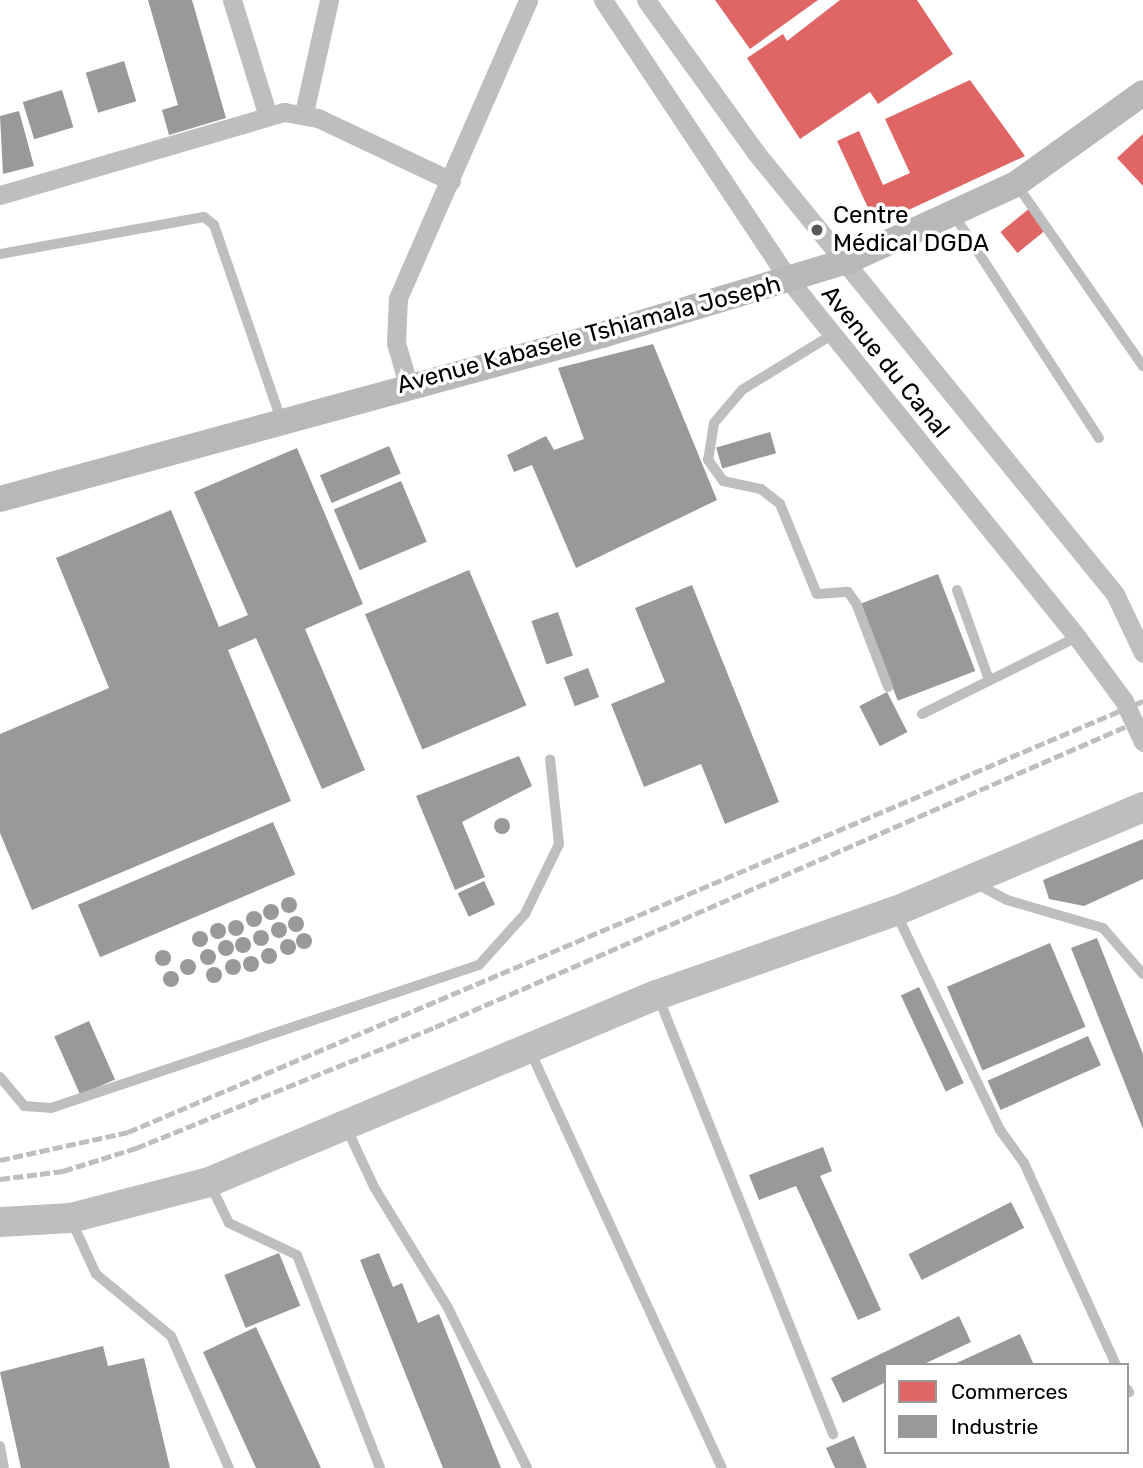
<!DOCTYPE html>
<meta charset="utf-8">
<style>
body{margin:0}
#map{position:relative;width:1143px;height:1468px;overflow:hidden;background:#fff;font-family:Rubik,sans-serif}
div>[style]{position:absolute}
.shops>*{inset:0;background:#e06666;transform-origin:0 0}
.industry>*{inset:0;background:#999;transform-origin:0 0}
.round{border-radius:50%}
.canal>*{height:19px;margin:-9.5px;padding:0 9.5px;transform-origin:9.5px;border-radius:9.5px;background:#bfbfbf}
.lane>*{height:10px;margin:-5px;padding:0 5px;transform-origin:5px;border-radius:5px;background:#bebebe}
.street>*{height:19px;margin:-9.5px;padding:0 9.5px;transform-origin:9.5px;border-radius:9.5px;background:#bebebe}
.secondary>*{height:26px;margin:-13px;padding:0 13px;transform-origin:13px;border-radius:13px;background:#b8b8b8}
.primary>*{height:30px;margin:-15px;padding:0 15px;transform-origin:15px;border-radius:15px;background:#bebebe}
.rail>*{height:5px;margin-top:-2.5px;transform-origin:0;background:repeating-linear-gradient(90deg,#bebebe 0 10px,transparent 0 13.5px)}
.dots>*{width:19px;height:19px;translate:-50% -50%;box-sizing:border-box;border:4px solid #fff;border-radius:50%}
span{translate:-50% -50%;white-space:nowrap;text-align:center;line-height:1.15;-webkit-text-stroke:7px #fff;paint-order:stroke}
.poi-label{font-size:24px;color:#000}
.left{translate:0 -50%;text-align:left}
.street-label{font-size:24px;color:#000}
.legend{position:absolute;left:884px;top:1363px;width:245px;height:91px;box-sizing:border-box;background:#fff;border:2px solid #999;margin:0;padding:9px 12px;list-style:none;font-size:21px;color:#000}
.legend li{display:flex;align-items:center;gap:14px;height:35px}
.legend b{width:35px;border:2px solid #999}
</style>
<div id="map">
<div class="shops">
<i style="clip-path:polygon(715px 0,818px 0,750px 49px)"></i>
<i style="clip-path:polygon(840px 0,917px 0,953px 54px,878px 104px,870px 92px,800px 139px,747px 58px,783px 34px,787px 41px)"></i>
<i style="clip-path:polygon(970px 80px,1025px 156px,876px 225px,837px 141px,859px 131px,883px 185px,910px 173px,885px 119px)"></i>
<i style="clip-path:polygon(1143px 134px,1143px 186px,1117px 158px)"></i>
<i style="left:1030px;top:208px;width:27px;height:38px;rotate:51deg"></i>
</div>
<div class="industry">
<i style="clip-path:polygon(148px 0,192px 0,226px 118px,169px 135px,162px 110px,178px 105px)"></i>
<i style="left:124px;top:61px;width:42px;height:40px;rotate:73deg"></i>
<i style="left:62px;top:90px;width:39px;height:41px;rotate:73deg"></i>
<i style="clip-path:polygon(19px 111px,34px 166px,3px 174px,0 116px)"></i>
<i style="clip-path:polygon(653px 344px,717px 500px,576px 568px,532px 465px,514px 472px,507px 455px,546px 436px,554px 450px,584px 439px,558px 368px)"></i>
<i style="left:770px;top:432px;width:22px;height:56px;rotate:74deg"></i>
<i style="left:389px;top:446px;width:30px;height:75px;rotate:67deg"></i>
<i style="clip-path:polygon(297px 448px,363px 604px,305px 629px,365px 770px,322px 789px,256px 638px,228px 650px,291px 801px,32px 910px,0 833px,0 734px,109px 688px,56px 558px,171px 510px,219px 627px,248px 615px,194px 492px)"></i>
<i style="left:401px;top:481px;width:66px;height:73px;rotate:67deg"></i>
<i style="left:469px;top:570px;width:147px;height:113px;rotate:67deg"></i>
<i style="left:938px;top:574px;width:104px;height:83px;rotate:69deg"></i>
<i style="clip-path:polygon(692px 585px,779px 802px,725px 824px,701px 764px,644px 787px,611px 704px,665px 682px,635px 608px)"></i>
<i style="left:558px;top:612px;width:46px;height:28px;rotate:71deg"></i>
<i style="left:588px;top:668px;width:31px;height:26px;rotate:69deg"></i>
<i style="left:887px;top:692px;width:45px;height:31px;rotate:63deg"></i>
<i style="clip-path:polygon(519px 756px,532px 786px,462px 822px,485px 877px,455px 890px,416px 796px)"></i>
<i class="round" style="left:494px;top:818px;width:16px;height:16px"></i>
<i style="left:273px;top:822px;width:57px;height:212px;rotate:67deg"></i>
<i style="clip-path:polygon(1143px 839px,1143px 879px,1084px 906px,1049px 899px,1043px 880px)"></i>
<i style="left:484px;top:881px;width:26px;height:29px;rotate:65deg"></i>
<i class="round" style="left:281px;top:897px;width:16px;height:16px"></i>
<i class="round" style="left:263px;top:904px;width:16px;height:16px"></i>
<i class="round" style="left:246px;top:911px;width:16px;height:16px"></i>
<i class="round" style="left:288px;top:916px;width:16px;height:16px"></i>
<i class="round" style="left:228px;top:920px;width:16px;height:16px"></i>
<i class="round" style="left:271px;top:922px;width:16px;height:16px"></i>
<i class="round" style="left:210px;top:923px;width:16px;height:16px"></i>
<i class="round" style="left:253px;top:930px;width:16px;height:16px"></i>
<i class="round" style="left:192px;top:931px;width:16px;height:16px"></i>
<i class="round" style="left:296px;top:933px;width:16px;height:16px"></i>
<i class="round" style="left:235px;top:937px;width:16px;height:16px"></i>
<i style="clip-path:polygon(1097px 938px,1143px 1054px,1143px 1129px,1071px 948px)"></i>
<i class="round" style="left:280px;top:939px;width:16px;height:16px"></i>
<i class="round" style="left:218px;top:940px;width:16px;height:16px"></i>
<i style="left:1050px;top:943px;width:91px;height:112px;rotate:67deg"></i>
<i class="round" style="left:261px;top:948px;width:16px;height:16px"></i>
<i class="round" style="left:200px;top:949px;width:16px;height:16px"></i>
<i class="round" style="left:155px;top:950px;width:16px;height:16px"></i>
<i class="round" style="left:243px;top:956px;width:16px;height:16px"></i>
<i class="round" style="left:180px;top:959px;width:16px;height:16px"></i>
<i class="round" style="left:225px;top:959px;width:16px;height:16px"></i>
<i class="round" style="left:206px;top:967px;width:16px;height:16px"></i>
<i class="round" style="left:163px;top:971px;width:16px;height:16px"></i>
<i style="left:919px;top:987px;width:106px;height:20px;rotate:65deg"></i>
<i style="left:89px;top:1021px;width:64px;height:38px;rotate:66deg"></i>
<i style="left:1088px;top:1036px;width:32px;height:110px;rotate:66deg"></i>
<i style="clip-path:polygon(823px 1147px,832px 1171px,820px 1176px,881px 1310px,858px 1320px,796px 1186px,759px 1200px,749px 1175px)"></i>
<i style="left:1011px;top:1202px;width:29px;height:115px;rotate:63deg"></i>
<i style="left:279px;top:1253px;width:57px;height:59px;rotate:68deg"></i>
<i style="clip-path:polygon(379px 1253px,393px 1287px,402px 1283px,418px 1323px,439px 1314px,501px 1468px,443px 1468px,360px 1260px)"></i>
<i style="clip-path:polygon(959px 1316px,971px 1342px,922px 1365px,886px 1365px,886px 1382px,843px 1403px,831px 1378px)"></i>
<i style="clip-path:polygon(256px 1327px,321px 1468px,256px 1468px,203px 1352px)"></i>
<i style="clip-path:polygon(1020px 1334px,1034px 1365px,952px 1365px)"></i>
<i style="clip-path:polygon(103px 1346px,108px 1366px,144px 1358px,170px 1468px,21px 1468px,0 1372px)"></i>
<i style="clip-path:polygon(854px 1436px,867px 1468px,835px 1468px,826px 1448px)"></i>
</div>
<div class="canal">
<i style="left:646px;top:0;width:190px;rotate:54.2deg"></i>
<i style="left:757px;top:154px;width:567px;rotate:50.87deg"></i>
<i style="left:1115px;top:594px;width:65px;rotate:64.6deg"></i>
</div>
<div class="lane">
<i style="left:1017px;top:185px;width:221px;rotate:55.2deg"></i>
<i style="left:954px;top:215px;width:266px;rotate:57deg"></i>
<i style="left:0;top:254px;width:207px;rotate:-10.3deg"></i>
<i style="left:204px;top:217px;width:13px;rotate:39deg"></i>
<i style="left:214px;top:225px;width:206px;rotate:71deg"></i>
<i style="left:830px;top:336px;width:103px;rotate:148.5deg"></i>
<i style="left:742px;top:390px;width:43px;rotate:130.3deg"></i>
<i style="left:714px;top:423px;width:37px;rotate:99deg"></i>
<i style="left:708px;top:460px;width:26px;rotate:54deg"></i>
<i style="left:723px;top:481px;width:39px;rotate:12deg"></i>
<i style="left:761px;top:489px;width:24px;rotate:38deg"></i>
<i style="left:780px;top:504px;width:97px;rotate:67.7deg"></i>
<i style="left:817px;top:594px;width:31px;rotate:-4deg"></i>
<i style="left:848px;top:592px;width:14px;rotate:54deg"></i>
<i style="left:856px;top:603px;width:90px;rotate:69.1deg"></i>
<i style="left:957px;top:590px;width:96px;rotate:70.4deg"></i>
<i style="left:922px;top:714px;width:173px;rotate:-26.4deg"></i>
<i style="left:977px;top:884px;width:34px;rotate:28deg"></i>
<i style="left:1007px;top:900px;width:100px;rotate:16.3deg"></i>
<i style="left:1103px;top:928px;width:61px;rotate:49deg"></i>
<i style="left:897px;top:915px;width:238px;rotate:64.4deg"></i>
<i style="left:1000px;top:1130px;width:41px;rotate:54deg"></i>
<i style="left:1024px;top:1163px;width:222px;rotate:65.5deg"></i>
<i style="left:659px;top:999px;width:469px;rotate:68.2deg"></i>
<i style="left:531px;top:1053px;width:457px;rotate:65.3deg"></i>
<i style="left:0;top:1077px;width:38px;rotate:50deg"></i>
<i style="left:24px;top:1106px;width:27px;rotate:4deg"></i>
<i style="left:51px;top:1108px;width:451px;rotate:-18.5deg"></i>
<i style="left:479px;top:965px;width:69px;rotate:-48deg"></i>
<i style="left:525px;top:914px;width:78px;rotate:-64.1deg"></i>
<i style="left:559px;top:844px;width:85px;rotate:-96deg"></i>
<i style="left:347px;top:1129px;width:64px;rotate:65deg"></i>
<i style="left:374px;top:1187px;width:140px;rotate:58.5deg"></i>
<i style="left:447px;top:1306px;width:181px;rotate:63.7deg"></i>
<i style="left:211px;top:1186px;width:41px;rotate:64.1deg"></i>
<i style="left:229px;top:1223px;width:75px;rotate:25.2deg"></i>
<i style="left:297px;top:1255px;width:229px;rotate:68.7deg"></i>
<i style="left:72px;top:1222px;width:57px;rotate:65.2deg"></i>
<i style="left:96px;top:1274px;width:97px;rotate:39.6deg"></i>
<i style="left:171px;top:1336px;width:144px;rotate:66.3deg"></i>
<i style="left:1127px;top:1389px;width:4px;rotate:56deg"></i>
<i style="left:0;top:1446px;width:22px;rotate:80deg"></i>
</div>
<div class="street">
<i style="left:232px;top:0;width:121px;rotate:72.8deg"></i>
<i style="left:603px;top:0;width:336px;rotate:56.4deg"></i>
<i style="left:789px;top:280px;width:459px;rotate:51.1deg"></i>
<i style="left:1077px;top:637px;width:79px;rotate:53.7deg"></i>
<i style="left:1124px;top:701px;width:45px;rotate:65.1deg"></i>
<i style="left:304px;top:113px;width:116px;rotate:-77.5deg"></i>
<i style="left:0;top:195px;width:296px;rotate:-16.3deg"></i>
<i style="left:284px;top:112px;width:35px;rotate:10deg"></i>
<i style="left:318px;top:118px;width:147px;rotate:25.3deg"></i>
<i style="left:408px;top:384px;width:43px;rotate:-106.3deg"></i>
<i style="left:396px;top:343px;width:45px;rotate:-87.5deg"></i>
<i style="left:398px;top:298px;width:325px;rotate:-66.4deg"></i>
</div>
<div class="secondary">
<i style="left:0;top:499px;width:624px;rotate:-15.24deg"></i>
<i style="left:602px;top:335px;width:259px;rotate:-16.8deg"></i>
<i style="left:850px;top:260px;width:183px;rotate:-24.6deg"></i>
<i style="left:1016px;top:184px;width:156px;rotate:-35.6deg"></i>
</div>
<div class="primary">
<i style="left:0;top:1222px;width:71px;rotate:-3.2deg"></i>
<i style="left:71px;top:1218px;width:143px;rotate:-14.6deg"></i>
<i style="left:209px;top:1182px;width:485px;rotate:-22.7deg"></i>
<i style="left:657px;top:995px;width:253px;rotate:-19.4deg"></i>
<i style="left:896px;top:911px;width:268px;rotate:-22.8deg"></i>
</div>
<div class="rail">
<i style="left:0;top:1160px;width:131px;rotate:-12.3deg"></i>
<i style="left:128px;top:1132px;width:1103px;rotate:-23.01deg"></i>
<i style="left:0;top:1179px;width:64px;rotate:-7.2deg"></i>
<i style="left:63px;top:1171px;width:77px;rotate:-17.5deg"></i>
<i style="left:136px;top:1148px;width:323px;rotate:-22deg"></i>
<i style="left:435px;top:1027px;width:772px;rotate:-23.51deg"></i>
</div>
<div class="dots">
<i style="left:817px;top:230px;background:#595959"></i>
</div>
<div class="poi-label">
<span class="left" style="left:833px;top:230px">Centre<br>Médical DGDA</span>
</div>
<div class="street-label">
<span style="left:589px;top:335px;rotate:-15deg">Avenue Kabasele Tshiamala Joseph</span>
<span style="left:885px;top:362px;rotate:51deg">Avenue du Canal</span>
</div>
<ul class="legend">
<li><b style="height:19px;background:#e06666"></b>Commerces</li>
<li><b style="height:19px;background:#999"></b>Industrie</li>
</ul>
</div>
